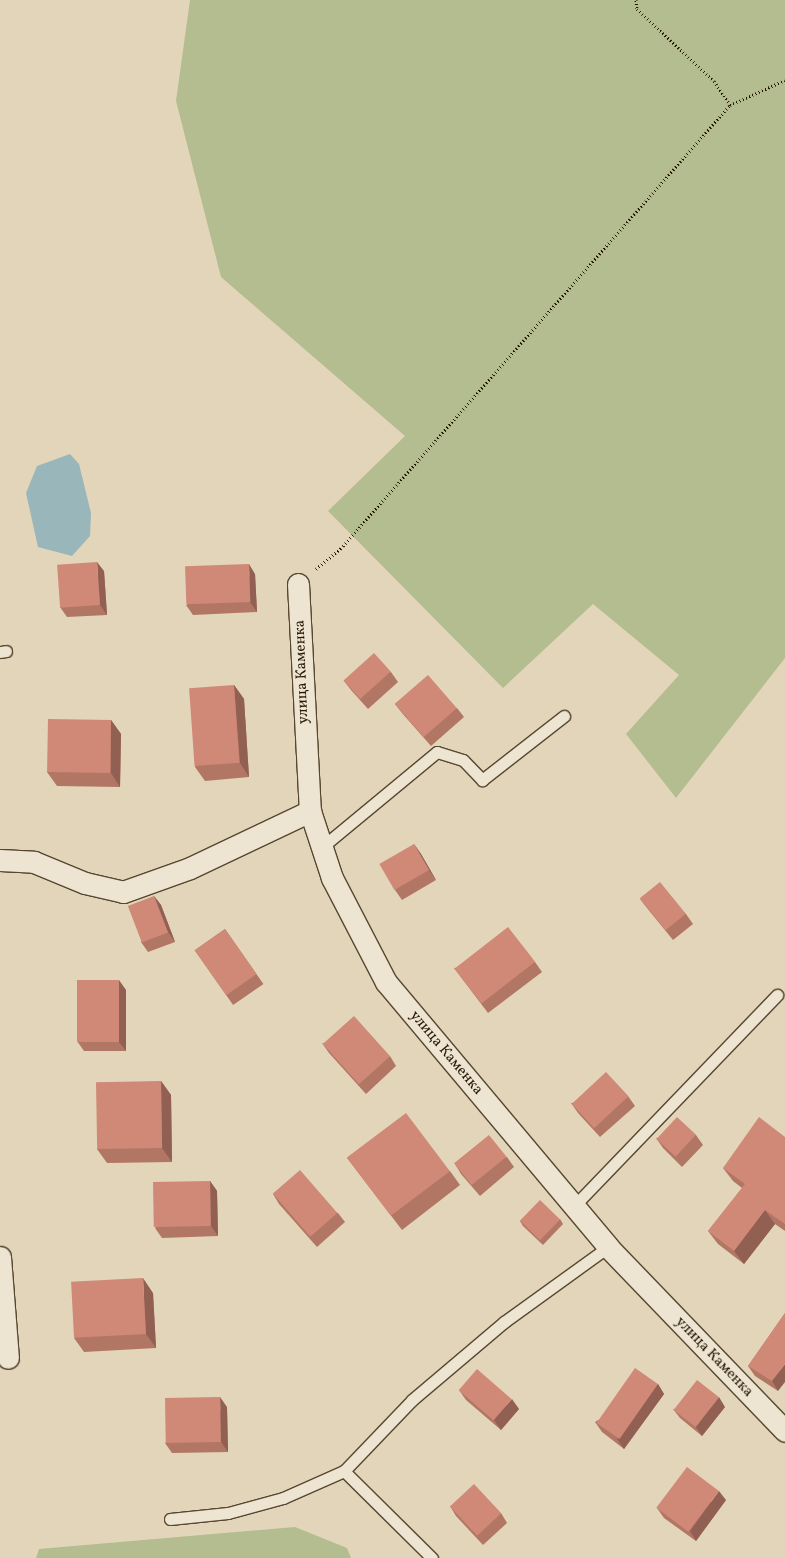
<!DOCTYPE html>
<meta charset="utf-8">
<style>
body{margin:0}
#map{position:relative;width:785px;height:1558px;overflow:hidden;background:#e3d5b9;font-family:Vollkorn,serif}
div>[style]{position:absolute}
.green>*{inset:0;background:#b4bd8f}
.water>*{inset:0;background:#99b6ba}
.path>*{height:3px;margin-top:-1.5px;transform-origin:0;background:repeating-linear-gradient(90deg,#281803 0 1px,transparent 0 3.5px)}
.roads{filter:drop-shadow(1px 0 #574730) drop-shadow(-1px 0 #574730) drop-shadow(0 1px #574730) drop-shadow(0 -1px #574730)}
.lane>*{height:11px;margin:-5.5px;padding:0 5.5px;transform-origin:5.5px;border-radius:5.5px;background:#ede4d2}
.street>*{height:21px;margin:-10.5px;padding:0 10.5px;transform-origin:10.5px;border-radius:10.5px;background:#ede4d2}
.wall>*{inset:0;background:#b27665;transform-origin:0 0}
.shaded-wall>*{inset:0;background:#916053}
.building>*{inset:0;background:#cf8976;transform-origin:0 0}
span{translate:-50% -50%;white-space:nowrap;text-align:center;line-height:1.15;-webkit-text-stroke:4px #ede4d2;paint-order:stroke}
.street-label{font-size:15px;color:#281803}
</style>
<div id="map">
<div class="green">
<i style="clip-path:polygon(190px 0,785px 0,785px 658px,676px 798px,626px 734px,679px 675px,593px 604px,503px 688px,328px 511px,405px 436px,221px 277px,176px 101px)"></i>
<i style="clip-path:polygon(295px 1527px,347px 1548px,351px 1558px,36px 1558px,39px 1549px)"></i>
</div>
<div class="water">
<i style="clip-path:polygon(70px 454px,79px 464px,91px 513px,90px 536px,72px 556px,38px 547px,26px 493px,37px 466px)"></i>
</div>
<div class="path">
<i style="left:636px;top:0;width:9px;rotate:84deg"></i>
<i style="left:637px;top:9px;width:105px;rotate:43.1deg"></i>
<i style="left:714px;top:81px;width:29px;rotate:56deg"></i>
<i style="left:316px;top:569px;width:35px;rotate:-40deg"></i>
<i style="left:343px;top:546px;width:587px;rotate:-48.73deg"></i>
<i style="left:730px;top:105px;width:60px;rotate:-24.4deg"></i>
</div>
<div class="roads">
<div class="lane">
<i style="left:0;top:652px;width:6px;rotate:-9deg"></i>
<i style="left:322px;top:847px;width:149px;rotate:-39.6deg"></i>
<i style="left:437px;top:752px;width:27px;rotate:17deg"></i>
<i style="left:463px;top:760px;width:28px;rotate:46deg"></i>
<i style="left:482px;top:780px;width:104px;rotate:-38deg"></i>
<i style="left:574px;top:1206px;width:293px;rotate:-46.1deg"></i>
<i style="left:344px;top:1471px;width:124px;rotate:44.7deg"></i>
<i style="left:170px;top:1519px;width:58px;rotate:-5.9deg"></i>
<i style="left:228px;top:1513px;width:57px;rotate:-15.3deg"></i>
<i style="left:283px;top:1498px;width:67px;rotate:-23.9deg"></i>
<i style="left:344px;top:1471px;width:98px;rotate:-46.2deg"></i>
<i style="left:412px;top:1400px;width:121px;rotate:-40.3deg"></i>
<i style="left:504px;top:1322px;width:128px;rotate:-35.8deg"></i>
</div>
<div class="street">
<i style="left:298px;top:584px;width:227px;rotate:87deg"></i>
<i style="left:310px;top:811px;width:71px;rotate:71.8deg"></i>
<i style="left:332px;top:878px;width:117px;rotate:62.6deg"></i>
<i style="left:386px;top:982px;width:346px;rotate:50deg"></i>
<i style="left:608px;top:1247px;width:255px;rotate:46.1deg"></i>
<i style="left:0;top:860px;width:34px;rotate:3deg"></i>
<i style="left:34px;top:862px;width:55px;rotate:22.4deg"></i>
<i style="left:85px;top:883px;width:39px;rotate:13deg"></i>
<i style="left:123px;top:892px;width:71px;rotate:-19.7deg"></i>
<i style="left:190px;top:868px;width:133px;rotate:-25.4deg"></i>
<i style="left:0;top:1257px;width:101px;rotate:85.5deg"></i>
</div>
</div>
<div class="wall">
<i style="clip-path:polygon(104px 571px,107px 615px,67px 617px,60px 607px)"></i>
<i style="clip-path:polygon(255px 574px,257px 612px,193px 615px,186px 605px)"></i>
<i style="clip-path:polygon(391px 672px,398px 682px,368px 709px,351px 690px,344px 681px)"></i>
<i style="clip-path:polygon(234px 685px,244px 699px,249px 777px,205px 781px,195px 767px)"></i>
<i style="clip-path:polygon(395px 704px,457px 708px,464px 717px,431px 746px,402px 713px)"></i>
<i style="clip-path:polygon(111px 720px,121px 734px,120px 787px,57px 786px,47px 772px)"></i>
<i style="clip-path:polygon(414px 844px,421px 854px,436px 880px,402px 900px,395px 890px)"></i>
<i style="clip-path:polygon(154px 896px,161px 905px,175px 942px,148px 952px,141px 942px)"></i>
<i style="clip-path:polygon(640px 899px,686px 914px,693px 924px,673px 940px,647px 908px)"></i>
<i style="left:225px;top:929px;width:67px;height:37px;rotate:55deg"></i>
<i style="clip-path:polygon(535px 962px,542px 972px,488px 1013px,454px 968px)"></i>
<i style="clip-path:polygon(126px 990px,126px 1051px,84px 1051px,77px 1041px)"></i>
<i style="clip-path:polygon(322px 1043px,390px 1056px,396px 1066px,366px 1094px,329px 1053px)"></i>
<i style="clip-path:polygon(161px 1081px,171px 1095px,172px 1162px,107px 1163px,97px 1149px)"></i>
<i style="clip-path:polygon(628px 1096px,635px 1106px,600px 1137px,578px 1113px,571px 1103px)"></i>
<i style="clip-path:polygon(696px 1135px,703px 1145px,682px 1167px,663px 1148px,656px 1138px)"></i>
<i style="clip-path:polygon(785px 1137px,785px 1231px,775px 1224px,744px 1264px,718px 1244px,708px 1231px,742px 1188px,733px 1181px,723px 1168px)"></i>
<i style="clip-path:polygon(507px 1157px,514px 1167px,480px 1196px,461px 1174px,455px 1164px)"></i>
<i style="clip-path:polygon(347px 1158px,450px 1171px,460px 1185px,402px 1230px)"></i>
<i style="clip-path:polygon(210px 1181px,217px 1191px,218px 1236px,162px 1238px,155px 1228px)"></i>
<i style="clip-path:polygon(273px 1194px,338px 1213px,345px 1222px,317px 1247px,279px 1204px)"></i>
<i style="clip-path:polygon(560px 1219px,563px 1224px,543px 1245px,523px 1226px,520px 1221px)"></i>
<i style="clip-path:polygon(153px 1293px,156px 1348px,84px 1352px,74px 1338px)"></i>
<i style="clip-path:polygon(785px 1313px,778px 1391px,755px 1376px,748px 1366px)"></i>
<i style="clip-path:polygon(658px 1384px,664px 1394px,624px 1449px,602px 1432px,595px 1422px)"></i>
<i style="clip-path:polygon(459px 1390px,519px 1409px,501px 1430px,466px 1400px)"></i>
<i style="clip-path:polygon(227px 1407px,228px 1452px,172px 1453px,165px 1443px)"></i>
<i style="clip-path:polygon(725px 1407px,702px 1436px,680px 1418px,673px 1409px)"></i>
<i style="clip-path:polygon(726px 1500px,696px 1541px,664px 1518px,657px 1508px)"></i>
<i style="clip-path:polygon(450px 1506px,501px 1513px,507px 1523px,483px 1545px,456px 1516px)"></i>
</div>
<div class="shaded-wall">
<i style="clip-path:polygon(97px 562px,104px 571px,107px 615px,100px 605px)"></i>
<i style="clip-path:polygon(249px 564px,255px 574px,257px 612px,250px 602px)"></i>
<i style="clip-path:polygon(234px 685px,244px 699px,249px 777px,240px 763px)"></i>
<i style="clip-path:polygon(111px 720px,121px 734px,120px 787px,111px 773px)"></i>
<i style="clip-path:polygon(414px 844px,421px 854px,436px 880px,429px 870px)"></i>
<i style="clip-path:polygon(154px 896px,161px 905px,175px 942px,168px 932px)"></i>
<i style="clip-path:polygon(119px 980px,126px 990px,126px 1051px,119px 1042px)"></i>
<i style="clip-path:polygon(161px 1081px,171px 1095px,172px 1162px,162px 1148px)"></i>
<i style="clip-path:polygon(210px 1181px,217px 1191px,218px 1236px,211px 1226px)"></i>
<i style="clip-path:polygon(765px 1210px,775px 1224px,744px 1264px,734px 1251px)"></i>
<i style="clip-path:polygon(143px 1278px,153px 1293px,156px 1348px,146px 1334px)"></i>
<i style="clip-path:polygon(785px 1364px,785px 1382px,778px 1391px,772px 1381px)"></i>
<i style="clip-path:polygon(658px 1384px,664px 1394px,624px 1449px,617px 1439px)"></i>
<i style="clip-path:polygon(220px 1397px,227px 1407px,228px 1452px,221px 1442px)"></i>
<i style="clip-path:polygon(719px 1397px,725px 1407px,702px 1436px,695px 1426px)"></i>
<i style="clip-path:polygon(512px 1399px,519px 1409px,501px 1430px,494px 1420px)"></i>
<i style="clip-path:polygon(719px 1491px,726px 1500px,696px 1541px,690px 1531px)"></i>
</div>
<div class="building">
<i style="left:97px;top:562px;width:43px;height:40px;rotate:86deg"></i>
<i style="left:249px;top:564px;width:38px;height:64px;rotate:88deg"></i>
<i style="left:374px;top:653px;width:25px;height:41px;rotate:48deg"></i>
<i style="left:428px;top:675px;width:44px;height:44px;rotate:49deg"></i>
<i style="left:234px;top:685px;width:78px;height:45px;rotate:86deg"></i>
<i style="left:48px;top:719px;width:63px;height:53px;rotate:1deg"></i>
<i style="left:414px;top:844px;width:30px;height:40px;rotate:60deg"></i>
<i style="left:660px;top:882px;width:41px;height:26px;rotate:51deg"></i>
<i style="left:154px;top:896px;width:39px;height:28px;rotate:69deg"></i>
<i style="left:508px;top:927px;width:44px;height:68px;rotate:52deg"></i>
<i style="left:225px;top:929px;width:55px;height:37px;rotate:55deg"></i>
<i style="left:119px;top:980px;width:62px;height:42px;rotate:90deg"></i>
<i style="left:354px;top:1016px;width:54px;height:42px;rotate:48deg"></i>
<i style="left:606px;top:1072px;width:33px;height:47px;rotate:47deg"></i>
<i style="left:161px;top:1081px;width:67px;height:65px;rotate:89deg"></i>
<i style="left:406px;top:1113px;width:73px;height:74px;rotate:53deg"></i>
<i style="left:677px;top:1117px;width:26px;height:30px;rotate:43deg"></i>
<i style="clip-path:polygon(759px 1117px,785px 1137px,785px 1224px,765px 1210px,734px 1251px,708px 1231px,745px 1184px,723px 1168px)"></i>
<i style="left:489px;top:1135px;width:28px;height:45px;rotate:51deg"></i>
<i style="left:300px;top:1170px;width:57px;height:36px;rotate:49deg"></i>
<i style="left:210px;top:1181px;width:45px;height:57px;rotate:89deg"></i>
<i style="left:540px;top:1200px;width:28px;height:29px;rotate:44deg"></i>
<i style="left:143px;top:1278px;width:56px;height:72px;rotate:87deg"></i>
<i style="clip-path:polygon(785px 1313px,785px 1364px,772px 1381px,748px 1366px)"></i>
<i style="left:635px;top:1368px;width:28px;height:67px;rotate:35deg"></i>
<i style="left:477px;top:1369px;width:46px;height:28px;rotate:41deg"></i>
<i style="left:697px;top:1380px;width:28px;height:38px;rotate:38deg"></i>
<i style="left:220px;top:1397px;width:45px;height:55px;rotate:89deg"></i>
<i style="left:687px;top:1467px;width:40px;height:51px;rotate:37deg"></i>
<i style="left:474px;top:1484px;width:40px;height:33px;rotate:47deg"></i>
</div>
<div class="street-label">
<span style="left:302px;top:672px;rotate:-92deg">улица Каменка</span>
<span style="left:446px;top:1053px;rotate:50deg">улица Каменка</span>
<span style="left:714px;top:1357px;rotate:46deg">улица Каменка</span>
</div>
</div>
